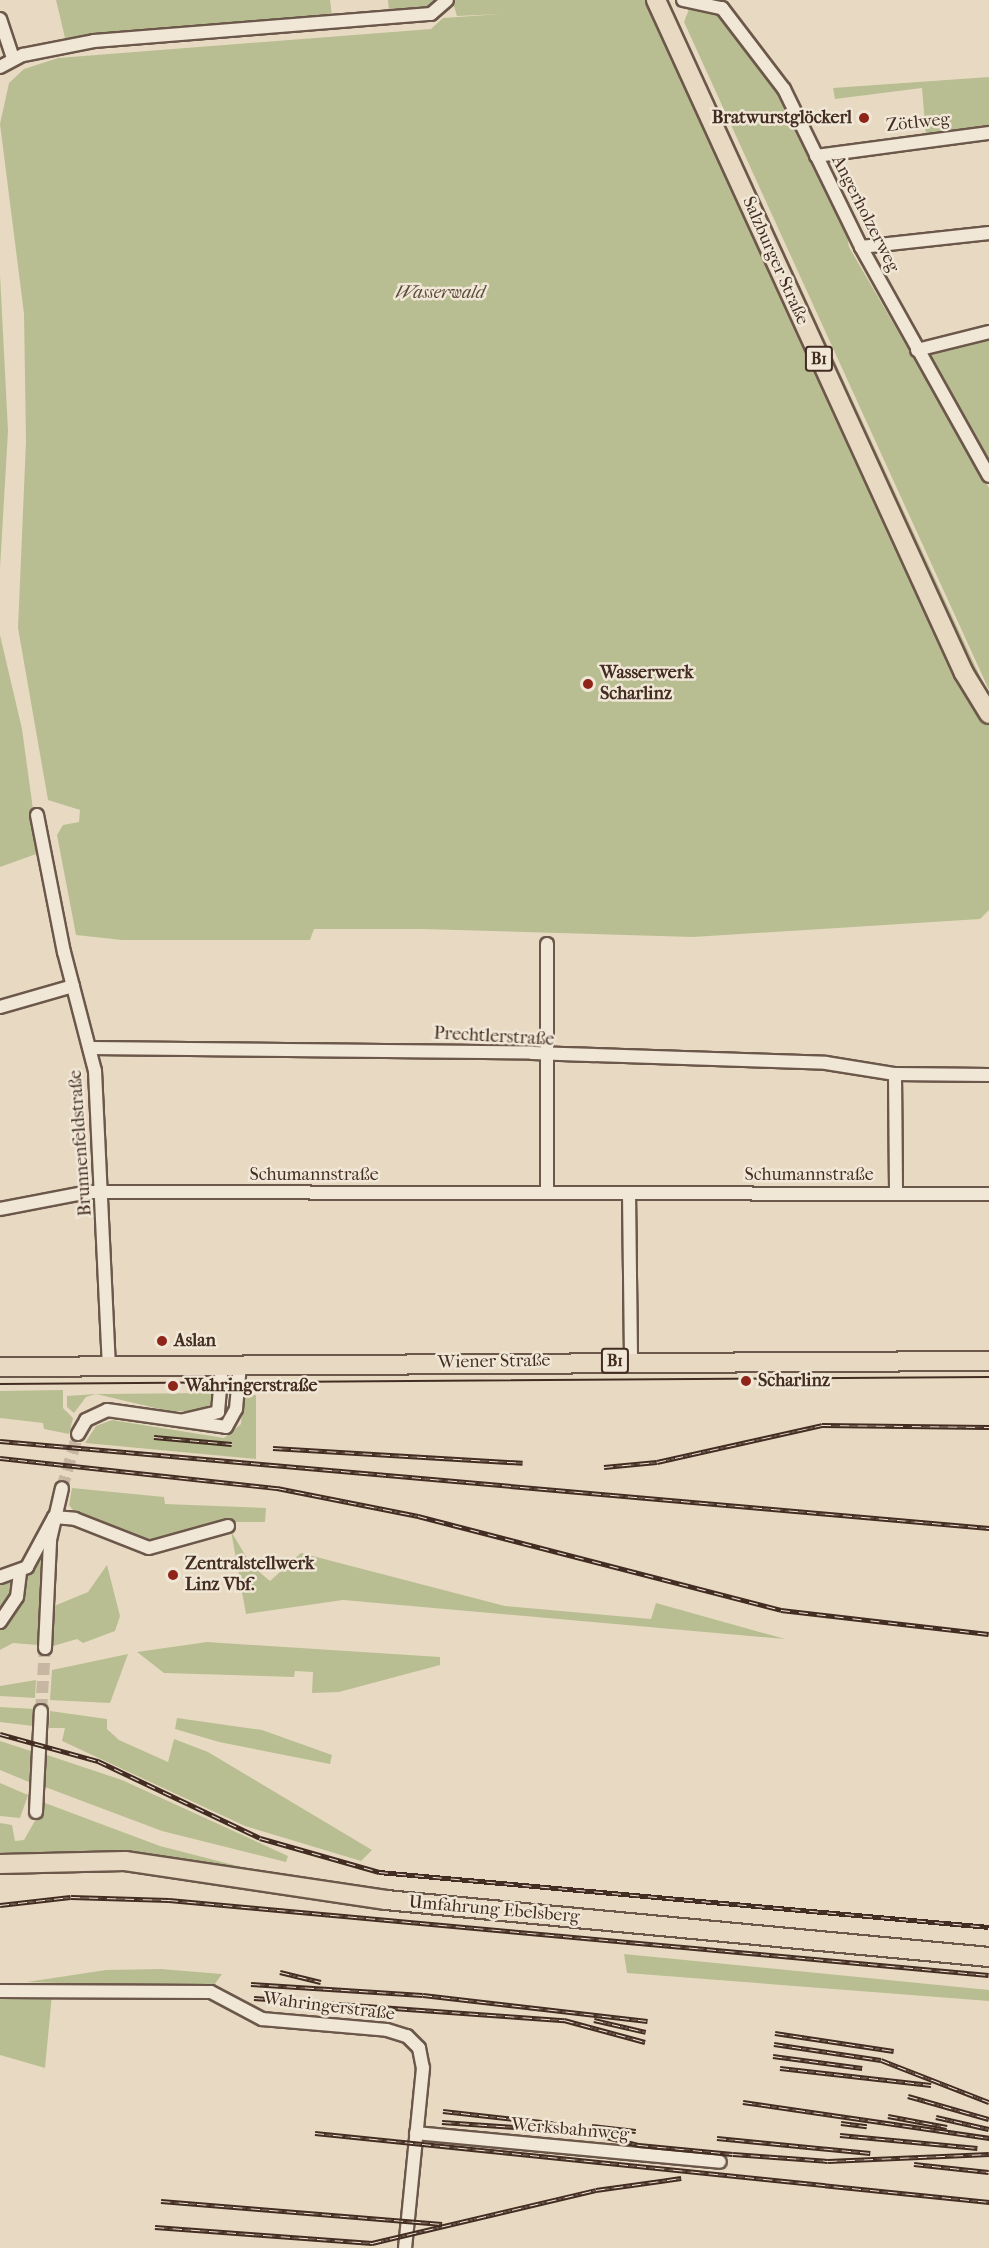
<!DOCTYPE html>
<meta charset="utf-8">
<style>
body{margin:0}
#map{position:relative;width:989px;height:2248px;overflow:hidden;background:#e8dac2;font-family:"IM FELL French Canon",serif}
div>[style]{position:absolute}
.green>*{inset:0;background:#b9be92}
.minor-tunnel>*{height:12px;margin-top:-6px;transform-origin:0;background:repeating-linear-gradient(90deg,#c7b7a2 0 12px,transparent 0 18px)}
.roads{filter:drop-shadow(2px 0 #6c584a) drop-shadow(-2px 0 #6c584a) drop-shadow(0 2px #6c584a) drop-shadow(0 -2px #6c584a)}
.minor>*{height:12px;margin:-6px;padding:0 6px;transform-origin:6px;border-radius:6px;background:#f0e7d7}
.primary>*{height:18px;margin:-9px;padding:0 9px;transform-origin:9px;border-radius:9px;background:#e8dac2}
.tram>*{height:1.5px;margin:-0.75px;padding:0 0.75px;transform-origin:0.75px;border-radius:0.75px;background:#432c22}
.rail>*{height:5px;margin-top:-2.5px;transform-origin:0;background:repeating-linear-gradient(90deg,#f0e7d7 0 9px,#432c22 0 18px);box-sizing:border-box;border-block:2px solid #432c22}
.dots>*{width:16px;height:16px;translate:-50% -50%;box-sizing:border-box;border:3px solid #f0e7d7;border-radius:50%}
span{translate:-50% -50%;white-space:nowrap;text-align:center;line-height:1.15;-webkit-text-stroke:5px #f0e7d7;paint-order:stroke}
.shield-label span{padding:2px 4px;background:#f0e7d7;border:2px solid;border-radius:4px;-webkit-text-stroke-width:0}
.shield-label{font-size:16px;color:#432c22;font-weight:700}
.poi-label{font-size:18px;color:#432c22;font-weight:700}
.right{translate:-100% -50%;text-align:right}
.left{translate:0 -50%;text-align:left}
.street-label{font-size:18px;color:#432c22}
.park-label{font-size:18px;color:#5b4938;font-style:italic}
</style>
<div id="map">
<div class="green">
<i style="clip-path:polygon(56px 0,330px 0,332px 16px,66px 42px)"></i>
<i style="clip-path:polygon(388px 0,441px 0,434px 10px,389px 12px)"></i>
<i style="clip-path:polygon(452px 0,647px 0,960px 675px,989px 723px,989px 910px,980px 919px,693px 937px,421px 929px,314px 929px,310px 940px,122px 940px,76px 935px,57px 835px,63px 825px,79px 822px,80px 810px,48px 800px,18px 628px,26px 441px,24px 314px,0 124px,9px 83px,24px 69px,58px 58px,431px 29px,443px 18px,501px 14px,457px 16px)"></i>
<i style="clip-path:polygon(671px 6px,989px 696px,989px 705px,667px 8px)"></i>
<i style="clip-path:polygon(698px 7px,719px 13px,773px 83px,845px 224px,849px 247px,989px 488px,989px 690px,684px 22px,689px 9px)"></i>
<i style="clip-path:polygon(989px 77px,989px 129px,926px 136px,922px 88px,835px 99px,833px 88px)"></i>
<i style="clip-path:polygon(0 274px,8px 431px,0 569px)"></i>
<i style="clip-path:polygon(989px 339px,989px 463px,926px 354px)"></i>
<i style="clip-path:polygon(0 635px,22px 729px,39px 853px,0 867px)"></i>
<i style="clip-path:polygon(63px 1390px,63px 1408px,73px 1418px,69px 1434px,44px 1429px,43px 1423px,0 1418px,0 1391px)"></i>
<i style="clip-path:polygon(213px 1393px,213px 1402px,201px 1411px,168px 1411px,96px 1394px,86px 1397px,74px 1413px,67px 1407px,67px 1396px,96px 1394px)"></i>
<i style="clip-path:polygon(243px 1395px,256px 1395px,256px 1459px,85px 1443px,96px 1426px,112px 1420px,224px 1438px,241px 1424px)"></i>
<i style="clip-path:polygon(72px 1488px,164px 1497px,165px 1504px,266px 1508px,265px 1522px,229px 1522px,153px 1544px,76px 1514px,69px 1505px)"></i>
<i style="clip-path:polygon(231px 1531px,251px 1565px,270px 1581px,301px 1553px,505px 1606px,651px 1619px,656px 1603px,785px 1639px,343px 1600px,246px 1614px)"></i>
<i style="clip-path:polygon(43px 1548px,38px 1645px,13px 1643px,0 1650px,0 1627px)"></i>
<i style="clip-path:polygon(107px 1565px,120px 1616px,115px 1631px,83px 1643px,77px 1639px,53px 1646px,54px 1606px,88px 1592px)"></i>
<i style="clip-path:polygon(14px 1581px,17px 1587px,0 1618px,0 1582px)"></i>
<i style="clip-path:polygon(207px 1642px,440px 1657px,440px 1665px,339px 1692px,312px 1693px,313px 1672px,295px 1671px,294px 1677px,164px 1673px,137px 1652px)"></i>
<i style="clip-path:polygon(128px 1654px,110px 1703px,50px 1700px,52px 1670px)"></i>
<i style="clip-path:polygon(36px 1680px,35px 1698px,0 1696px,0 1686px)"></i>
<i style="clip-path:polygon(0 1707px,34px 1709px,33px 1726px,0 1722px)"></i>
<i style="clip-path:polygon(50px 1711px,107px 1719px,107px 1729px,119px 1740px,168px 1762px,174px 1739px,208px 1752px,372px 1850px,361px 1861px,245px 1826px,62px 1741px,65px 1728px,49px 1728px)"></i>
<i style="clip-path:polygon(177px 1718px,262px 1730px,332px 1755px,330px 1764px,219px 1742px,175px 1729px)"></i>
<i style="clip-path:polygon(0 1741px,31px 1751px,29px 1782px,0 1770px)"></i>
<i style="clip-path:polygon(47px 1755px,122px 1780px,288px 1856px,286px 1862px,162px 1831px,45px 1787px)"></i>
<i style="clip-path:polygon(0 1783px,28px 1795px,20px 1818px,0 1816px)"></i>
<i style="clip-path:polygon(45px 1803px,160px 1846px,257px 1871px,118px 1850px,0 1853px,0 1823px,12px 1825px,15px 1841px,24px 1840px)"></i>
<i style="clip-path:polygon(624px 1954px,989px 1990px,989px 2001px,627px 1973px)"></i>
<i style="clip-path:polygon(161px 1969px,222px 1974px,212px 1988px,27px 1982px,106px 1970px)"></i>
<i style="clip-path:polygon(0 1995px,52px 1995px,45px 2068px,0 2055px)"></i>
</div>
<div class="minor-tunnel">
<i style="left:62px;top:1488px;width:56px;rotate:-73.5deg"></i>
<i style="left:41px;top:1711px;width:63px;rotate:-86.4deg"></i>
</div>
<div class="roads">
<div class="minor">
<i style="left:683px;top:0;width:40px;rotate:12deg"></i>
<i style="left:722px;top:8px;width:102px;rotate:52.6deg"></i>
<i style="left:784px;top:89px;width:176px;rotate:64deg"></i>
<i style="left:861px;top:247px;width:262px;rotate:60.8deg"></i>
<i style="left:0;top:19px;width:41px;rotate:71.6deg"></i>
<i style="left:0;top:67px;width:26px;rotate:-28deg"></i>
<i style="left:23px;top:55px;width:72px;rotate:-11.2deg"></i>
<i style="left:94px;top:41px;width:338px;rotate:-4.6deg"></i>
<i style="left:431px;top:14px;width:21px;rotate:-41deg"></i>
<i style="left:816px;top:156px;width:175px;rotate:-7.6deg"></i>
<i style="left:861px;top:247px;width:129px;rotate:-6.2deg"></i>
<i style="left:917px;top:350px;width:74px;rotate:-14deg"></i>
<i style="left:37px;top:815px;width:140px;rotate:78.9deg"></i>
<i style="left:64px;top:952px;width:123px;rotate:75.4deg"></i>
<i style="left:95px;top:1071px;width:295px;rotate:87.3deg"></i>
<i style="left:0;top:1007px;width:76px;rotate:-16deg"></i>
<i style="left:91px;top:1048px;width:441px;rotate:0.6deg"></i>
<i style="left:532px;top:1053px;width:294px;rotate:1.9deg"></i>
<i style="left:826px;top:1063px;width:70px;rotate:9.1deg"></i>
<i style="left:895px;top:1074px;width:94px;rotate:0.6deg"></i>
<i style="left:895px;top:1074px;width:119px;rotate:89.5deg"></i>
<i style="left:547px;top:1193px;width:249px;rotate:-90deg"></i>
<i style="left:629px;top:1193px;width:168px;rotate:89.3deg"></i>
<i style="left:0;top:1209px;width:90px;rotate:-10.9deg"></i>
<i style="left:88px;top:1192px;width:901px;rotate:0.13deg"></i>
<i style="left:184px;top:1420px;width:35px;rotate:-13deg"></i>
<i style="left:218px;top:1412px;width:47px;rotate:-85.1deg"></i>
<i style="left:78px;top:1434px;width:16px;rotate:-60deg"></i>
<i style="left:86px;top:1420px;width:23px;rotate:-25deg"></i>
<i style="left:107px;top:1410px;width:120px;rotate:8.1deg"></i>
<i style="left:226px;top:1427px;width:21px;rotate:-61deg"></i>
<i style="left:236px;top:1409px;width:44px;rotate:-84.8deg"></i>
<i style="left:0;top:1577px;width:29px;rotate:-20deg"></i>
<i style="left:27px;top:1567px;width:57px;rotate:-61.6deg"></i>
<i style="left:54px;top:1517px;width:21px;rotate:5deg"></i>
<i style="left:75px;top:1519px;width:79px;rotate:21.4deg"></i>
<i style="left:149px;top:1548px;width:82px;rotate:-15.6deg"></i>
<i style="left:0;top:1622px;width:30px;rotate:-56deg"></i>
<i style="left:17px;top:1597px;width:23px;rotate:-83deg"></i>
<i style="left:45px;top:1648px;width:108px;rotate:-87.3deg"></i>
<i style="left:50px;top:1540px;width:53px;rotate:-77deg"></i>
<i style="left:36px;top:1812px;width:101px;rotate:-87.2deg"></i>
<i style="left:0;top:1991px;width:211px;rotate:0.3deg"></i>
<i style="left:211px;top:1992px;width:58px;rotate:27.9deg"></i>
<i style="left:262px;top:2019px;width:125px;rotate:5deg"></i>
<i style="left:387px;top:2030px;width:21px;rotate:17deg"></i>
<i style="left:407px;top:2036px;width:17px;rotate:45deg"></i>
<i style="left:419px;top:2048px;width:20px;rotate:79deg"></i>
<i style="left:423px;top:2068px;width:181px;rotate:95.7deg"></i>
<i style="left:416px;top:2133px;width:305px;rotate:5.4deg"></i>
</div>
<div class="primary">
<i style="left:656px;top:0;width:740px;rotate:65.41deg"></i>
<i style="left:964px;top:673px;width:48px;rotate:58.6deg"></i>
<i style="left:0;top:1367px;width:989px;rotate:-0.35deg"></i>
<i style="left:0;top:1864px;width:125px;rotate:-1.4deg"></i>
<i style="left:125px;top:1861px;width:264px;rotate:8.5deg"></i>
<i style="left:386px;top:1900px;width:606px;rotate:5.4deg"></i>
</div>
</div>
<div class="tram">
<i style="left:0;top:1384px;width:989px;rotate:-0.41deg"></i>
</div>
<div class="rail">
<i style="left:154px;top:1437px;width:78px;rotate:5.1deg"></i>
<i style="left:0;top:1441px;width:993px;rotate:5.03deg"></i>
<i style="left:273px;top:1448px;width:250px;rotate:3.4deg"></i>
<i style="left:0;top:1458px;width:279px;rotate:6.2deg"></i>
<i style="left:277px;top:1488px;width:144px;rotate:11.2deg"></i>
<i style="left:418px;top:1516px;width:375px;rotate:14.5deg"></i>
<i style="left:781px;top:1610px;width:209px;rotate:6.6deg"></i>
<i style="left:604px;top:1467px;width:53px;rotate:-5.4deg"></i>
<i style="left:657px;top:1462px;width:169px;rotate:-12.6deg"></i>
<i style="left:822px;top:1425px;width:167px;rotate:0.7deg"></i>
<i style="left:0;top:1734px;width:102px;rotate:15.4deg"></i>
<i style="left:98px;top:1761px;width:179px;rotate:25.4deg"></i>
<i style="left:260px;top:1838px;width:124px;rotate:15.9deg"></i>
<i style="left:379px;top:1872px;width:612px;rotate:5.15deg"></i>
<i style="left:0;top:1905px;width:71px;rotate:-6.4deg"></i>
<i style="left:71px;top:1897px;width:98px;rotate:1.8deg"></i>
<i style="left:169px;top:1900px;width:823px;rotate:5.23deg"></i>
<i style="left:280px;top:1972px;width:42px;rotate:13.7deg"></i>
<i style="left:251px;top:1984px;width:172px;rotate:3.7deg"></i>
<i style="left:423px;top:1995px;width:226px;rotate:6.6deg"></i>
<i style="left:254px;top:1998px;width:311px;rotate:4.1deg"></i>
<i style="left:564px;top:2020px;width:84px;rotate:15.2deg"></i>
<i style="left:594px;top:2020px;width:53px;rotate:13deg"></i>
<i style="left:775px;top:2033px;width:120px;rotate:8.6deg"></i>
<i style="left:774px;top:2044px;width:108px;rotate:8.5deg"></i>
<i style="left:881px;top:2060px;width:116px;rotate:21.3deg"></i>
<i style="left:773px;top:2056px;width:90px;rotate:7.7deg"></i>
<i style="left:780px;top:2068px;width:152px;rotate:6.4deg"></i>
<i style="left:908px;top:2096px;width:84px;rotate:15.9deg"></i>
<i style="left:743px;top:2102px;width:249px;rotate:8.3deg"></i>
<i style="left:443px;top:2111px;width:108px;rotate:6.4deg"></i>
<i style="left:550px;top:2123px;width:92px;rotate:13.9deg"></i>
<i style="left:639px;top:2145px;width:94px;rotate:5.5deg"></i>
<i style="left:733px;top:2154px;width:95px;rotate:4.2deg"></i>
<i style="left:828px;top:2161px;width:161px;rotate:-2.5deg"></i>
<i style="left:888px;top:2116px;width:60px;rotate:10.6deg"></i>
<i style="left:936px;top:2117px;width:54px;rotate:12.8deg"></i>
<i style="left:442px;top:2122px;width:102px;rotate:3.9deg"></i>
<i style="left:841px;top:2123px;width:26px;rotate:7deg"></i>
<i style="left:592px;top:2126px;width:44px;rotate:6.5deg"></i>
<i style="left:315px;top:2133px;width:678px;rotate:5.85deg"></i>
<i style="left:840px;top:2135px;width:138px;rotate:5.4deg"></i>
<i style="left:717px;top:2138px;width:154px;rotate:5.6deg"></i>
<i style="left:914px;top:2164px;width:75px;rotate:6.1deg"></i>
<i style="left:161px;top:2201px;width:282px;rotate:4.7deg"></i>
<i style="left:155px;top:2227px;width:218px;rotate:4.2deg"></i>
<i style="left:372px;top:2243px;width:230px;rotate:-13.3deg"></i>
<i style="left:596px;top:2190px;width:86px;rotate:-8deg"></i>
</div>
<div class="dots">
<i style="left:864px;top:118px;background:#8f2418"></i>
<i style="left:588px;top:684px;background:#8f2418"></i>
<i style="left:162px;top:1341px;background:#8f2418"></i>
<i style="left:746px;top:1381px;background:#8f2418"></i>
<i style="left:173px;top:1386px;background:#8f2418"></i>
<i style="left:173px;top:1575px;background:#8f2418"></i>
</div>
<div class="shield-label">
<span style="left:819px;top:359px">B1</span>
<span style="left:615px;top:1361px">B1</span>
</div>
<div class="poi-label">
<span class="right" style="left:852px;top:118px">Bratwurstglöckerl</span>
<span class="left" style="left:600px;top:684px">Wasserwerk<br>Scharlinz</span>
<span class="left" style="left:174px;top:1341px">Aslan</span>
<span class="left" style="left:758px;top:1381px">Scharlinz</span>
<span class="left" style="left:185px;top:1386px">Wahringerstraße</span>
<span class="left" style="left:185px;top:1575px">Zentralstellwerk<br>Linz Vbf.</span>
</div>
<div class="street-label">
<span style="left:918px;top:123px;rotate:-6deg">Zötlweg</span>
<span style="left:865px;top:214px;rotate:63deg">Angerholzerweg</span>
<span style="left:775px;top:261px;rotate:66deg">Salzburger Straße</span>
<span style="left:494px;top:1037px;rotate:3deg">Prechtlerstraße</span>
<span style="left:81px;top:1143px;rotate:-94deg">Brunnenfeldstraße</span>
<span style="left:314px;top:1175px">Schumannstraße</span>
<span style="left:809px;top:1175px">Schumannstraße</span>
<span style="left:494px;top:1362px;rotate:-1deg">Wiener Straße</span>
<span style="left:494px;top:1910px;rotate:5deg">Umfahrung Ebelsberg</span>
<span style="left:329px;top:2007px;rotate:7deg">Wahringerstraße</span>
<span style="left:570px;top:2130px;rotate:5deg">Werksbahnweg</span>
</div>
<div class="park-label">
<span style="left:440px;top:293px">Wasserwald</span>
</div>
</div>
